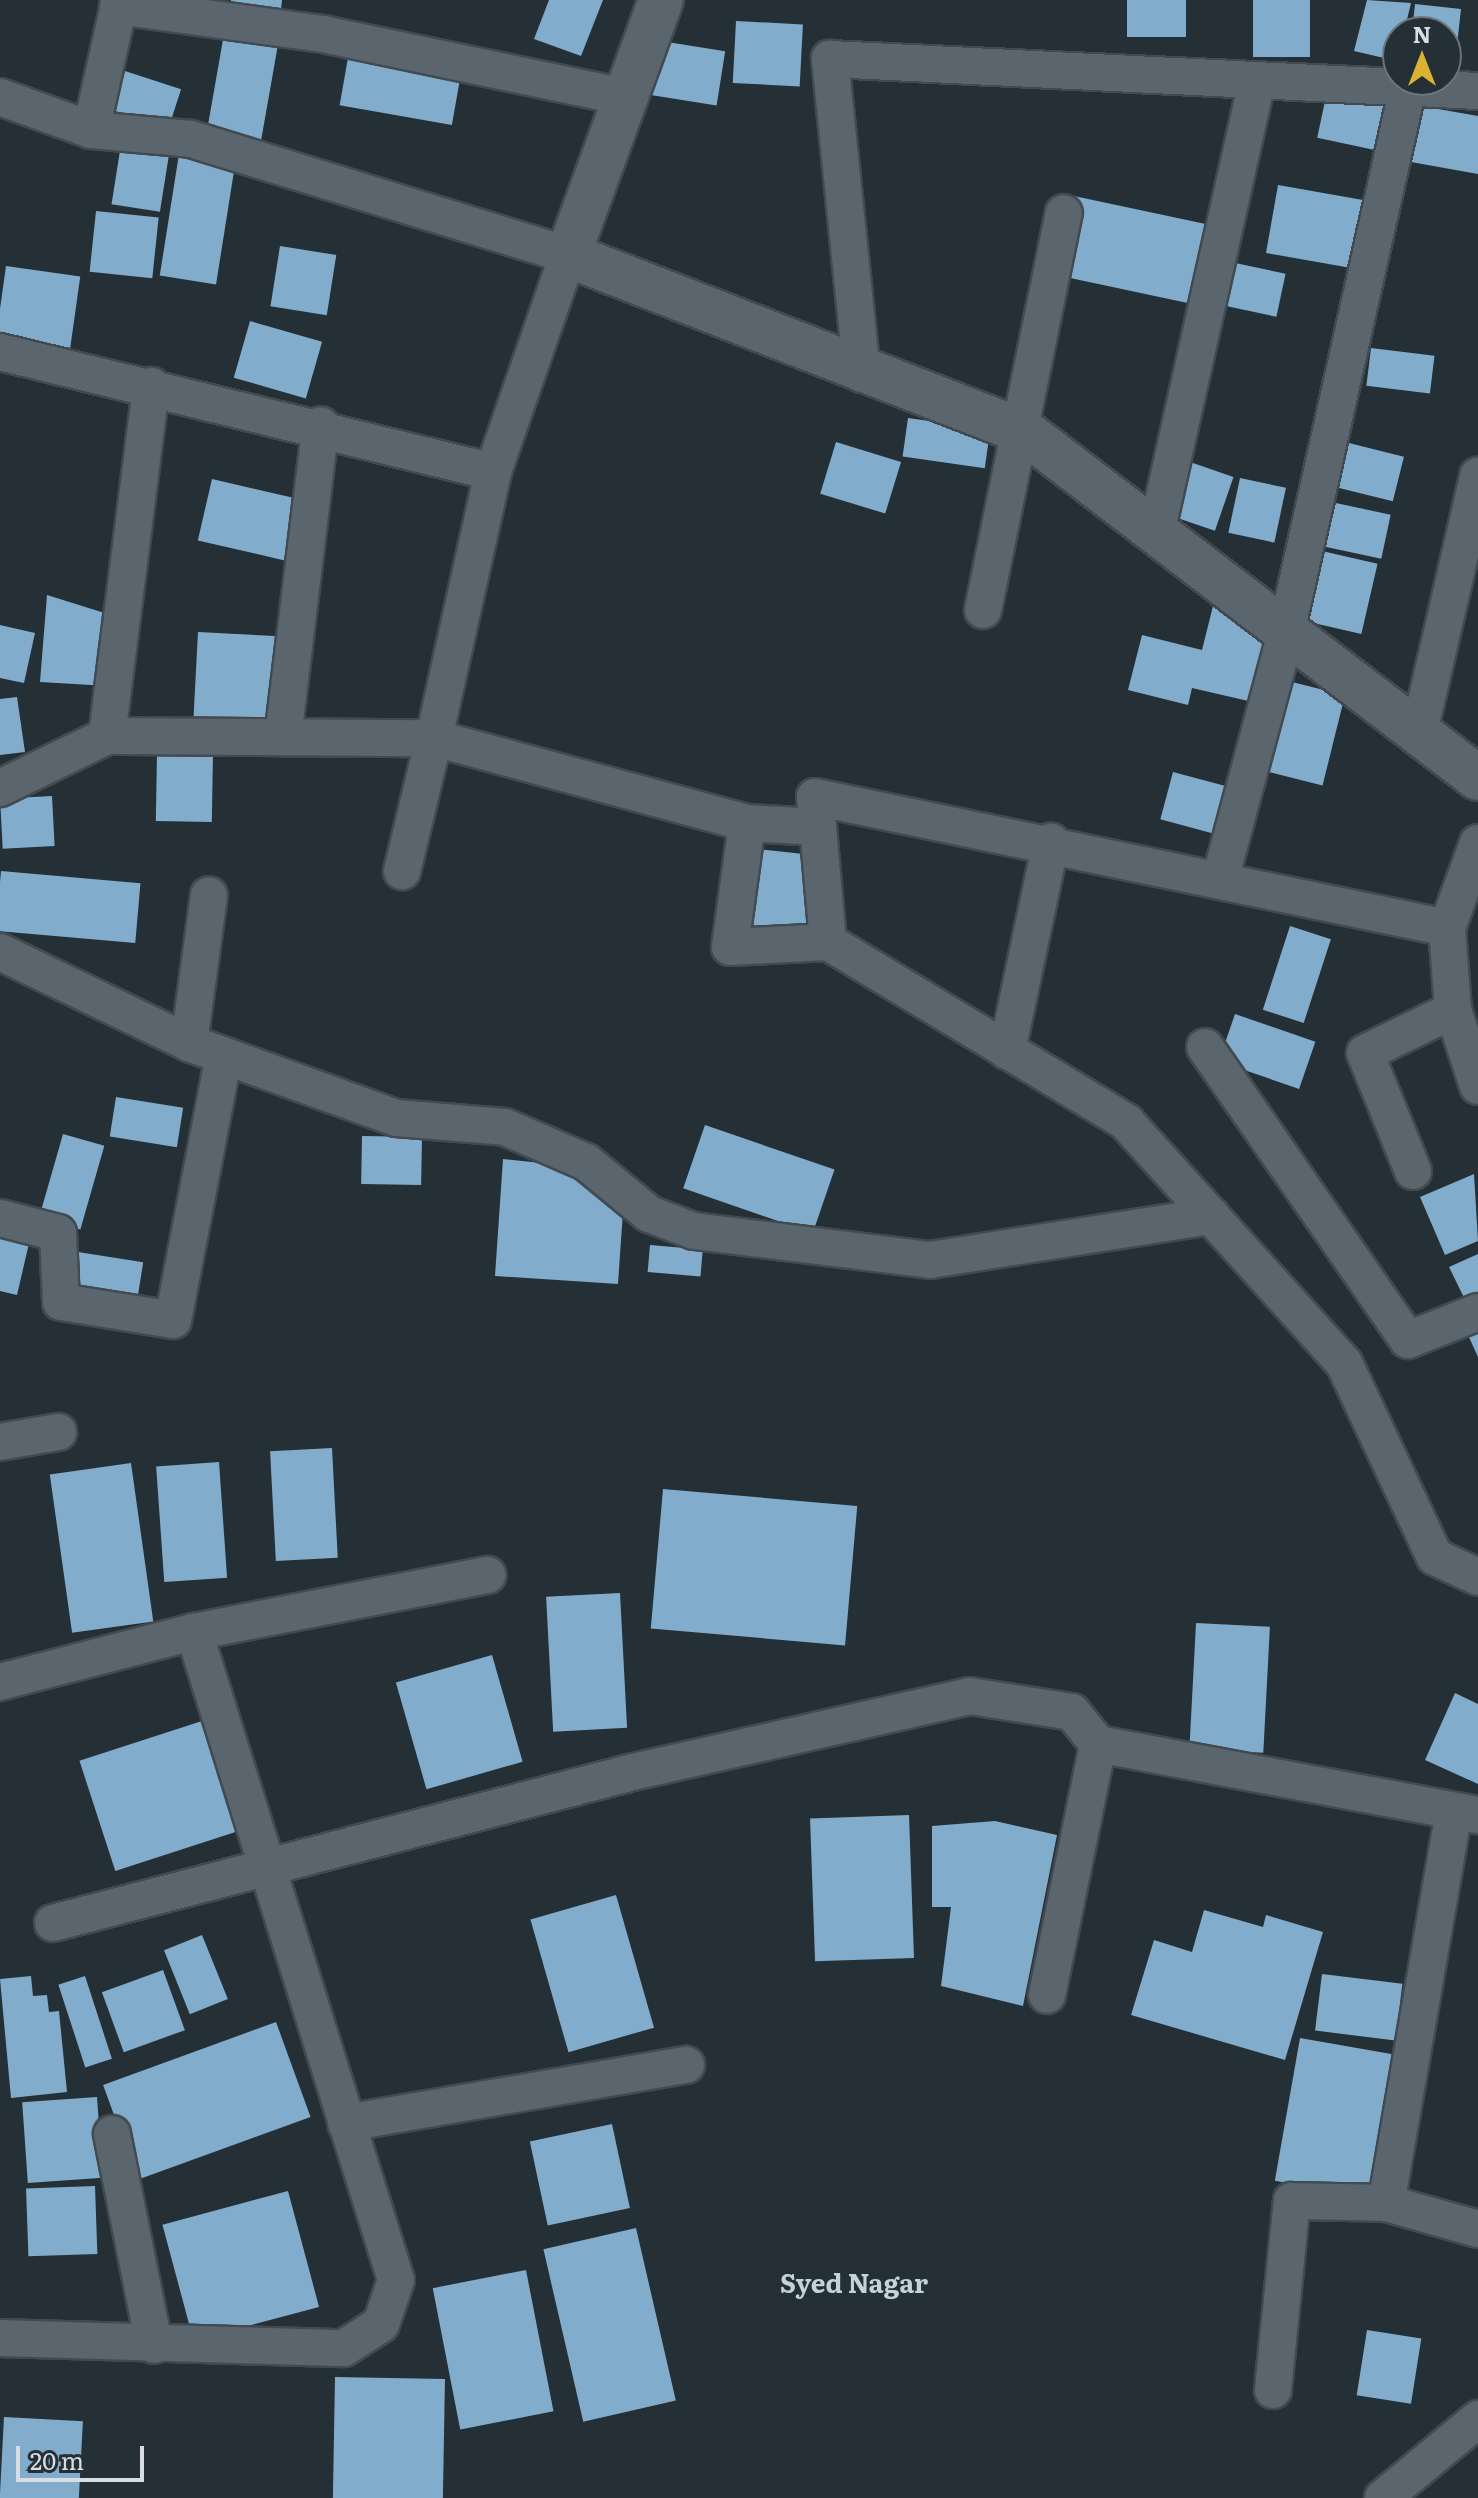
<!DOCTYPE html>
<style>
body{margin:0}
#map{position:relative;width:1478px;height:2498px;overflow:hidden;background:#242f36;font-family:Literata,serif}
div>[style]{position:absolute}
.building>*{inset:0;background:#82accb;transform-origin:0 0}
.roads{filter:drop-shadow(2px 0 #424a50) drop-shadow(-2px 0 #424a50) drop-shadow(0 2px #424a50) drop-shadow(0 -2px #424a50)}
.street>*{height:36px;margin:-18px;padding:0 18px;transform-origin:18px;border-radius:18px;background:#5a656e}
.secondary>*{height:44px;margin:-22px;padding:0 22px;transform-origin:22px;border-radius:22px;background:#5a656e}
span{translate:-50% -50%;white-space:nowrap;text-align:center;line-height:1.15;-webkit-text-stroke:8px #242f36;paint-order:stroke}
.neighbourhood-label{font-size:26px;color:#c5d2dc;font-weight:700}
.north{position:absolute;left:1382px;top:16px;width:80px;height:80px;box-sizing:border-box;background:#242f36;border:2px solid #6c757b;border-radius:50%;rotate:0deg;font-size:22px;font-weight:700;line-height:32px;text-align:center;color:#d7dde2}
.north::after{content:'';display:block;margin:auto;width:28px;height:36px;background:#dbb333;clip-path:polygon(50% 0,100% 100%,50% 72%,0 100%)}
.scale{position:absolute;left:16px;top:2446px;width:128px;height:36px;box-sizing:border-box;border:4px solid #d7dde2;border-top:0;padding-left:10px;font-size:24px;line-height:28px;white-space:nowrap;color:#d7dde2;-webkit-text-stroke:6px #242f36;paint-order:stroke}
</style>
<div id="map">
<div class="building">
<i style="clip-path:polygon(231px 0,282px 0,280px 19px,229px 12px)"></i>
<i style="clip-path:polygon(549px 0,603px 0,581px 56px,534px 39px)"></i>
<i style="left:1127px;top:0;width:59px;height:37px"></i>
<i style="left:1253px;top:0;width:57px;height:57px"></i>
<i style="clip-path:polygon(1367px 0,1411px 3px,1404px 32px,1398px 32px,1397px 61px,1354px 51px)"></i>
<i style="clip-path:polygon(1415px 4px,1461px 9px,1456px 54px,1446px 53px,1446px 32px,1412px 32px)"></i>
<i style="left:736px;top:21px;width:67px;height:62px;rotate:3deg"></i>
<i style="left:224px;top:34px;width:55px;height:105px;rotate:10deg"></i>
<i style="left:661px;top:41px;width:65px;height:55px;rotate:9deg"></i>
<i style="left:349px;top:52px;width:114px;height:54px;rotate:10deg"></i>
<i style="left:125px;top:71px;width:59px;height:41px;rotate:18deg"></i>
<i style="left:1328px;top:87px;width:60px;height:52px;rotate:12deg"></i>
<i style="clip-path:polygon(1421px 106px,1478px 116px,1478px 174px,1411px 162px)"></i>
<i style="left:122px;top:138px;width:49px;height:67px;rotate:9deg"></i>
<i style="left:179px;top:154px;width:57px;height:123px;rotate:9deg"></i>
<i style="left:1278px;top:185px;width:95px;height:69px;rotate:10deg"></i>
<i style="left:1074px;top:196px;width:143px;height:81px;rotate:12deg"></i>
<i style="left:96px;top:211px;width:63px;height:61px;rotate:6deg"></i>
<i style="left:280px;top:246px;width:57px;height:61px;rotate:9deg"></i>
<i style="left:1221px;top:260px;width:66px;height:44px;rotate:12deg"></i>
<i style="left:6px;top:266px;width:75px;height:72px;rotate:8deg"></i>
<i style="left:250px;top:321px;width:75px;height:59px;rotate:16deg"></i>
<i style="left:1371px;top:348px;width:64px;height:38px;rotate:7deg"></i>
<i style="left:908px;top:418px;width:83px;height:39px;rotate:8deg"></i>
<i style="left:1337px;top:440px;width:69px;height:46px;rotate:14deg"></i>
<i style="left:836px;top:442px;width:68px;height:54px;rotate:17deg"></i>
<i style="left:1190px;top:462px;width:46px;height:57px;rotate:19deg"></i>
<i style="left:1240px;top:478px;width:47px;height:56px;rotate:12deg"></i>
<i style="left:212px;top:479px;width:90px;height:63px;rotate:13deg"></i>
<i style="left:1331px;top:502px;width:61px;height:45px;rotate:12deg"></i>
<i style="left:1322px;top:551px;width:57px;height:72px;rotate:13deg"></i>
<i style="clip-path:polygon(47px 595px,111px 615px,108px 686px,40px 682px)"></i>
<i style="clip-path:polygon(1215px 598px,1272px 640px,1257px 703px,1192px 688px,1188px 705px,1128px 690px,1142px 635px,1202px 650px)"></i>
<i style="clip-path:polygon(0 625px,35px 633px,24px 683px,0 678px)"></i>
<i style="left:198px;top:632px;width:88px;height:95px;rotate:3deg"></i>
<i style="left:1280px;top:679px;width:67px;height:93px;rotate:14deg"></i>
<i style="clip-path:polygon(17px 697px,25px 752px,0 755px,0 699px)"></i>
<i style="left:157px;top:753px;width:56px;height:68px;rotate:1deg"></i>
<i style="left:1173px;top:772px;width:67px;height:49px;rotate:15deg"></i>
<i style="left:52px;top:796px;width:50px;height:52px;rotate:87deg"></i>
<i style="left:747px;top:848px;width:71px;height:83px;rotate:6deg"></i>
<i style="left:1px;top:871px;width:140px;height:60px;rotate:5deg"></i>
<i style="left:1290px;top:926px;width:43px;height:88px;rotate:18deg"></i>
<i style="left:1235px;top:1014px;width:85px;height:50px;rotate:19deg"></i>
<i style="left:116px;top:1097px;width:68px;height:40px;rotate:9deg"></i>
<i style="left:705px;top:1125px;width:137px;height:67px;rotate:19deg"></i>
<i style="left:63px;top:1134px;width:43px;height:87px;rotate:16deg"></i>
<i style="left:362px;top:1136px;width:60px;height:48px;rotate:1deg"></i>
<i style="clip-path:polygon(503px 1159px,570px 1166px,623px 1211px,618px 1284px,495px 1276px)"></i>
<i style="clip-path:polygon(1474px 1174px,1478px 1241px,1445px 1255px,1420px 1197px)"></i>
<i style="clip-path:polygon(0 1232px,30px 1239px,17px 1295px,0 1291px)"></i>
<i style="left:650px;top:1245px;width:53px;height:27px;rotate:5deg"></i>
<i style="left:78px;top:1252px;width:66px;height:45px;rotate:9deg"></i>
<i style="clip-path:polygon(1478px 1254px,1478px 1306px,1470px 1310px,1449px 1267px)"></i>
<i style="clip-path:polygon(1478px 1317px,1478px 1357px,1463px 1324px)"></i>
<i style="left:332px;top:1448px;width:110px;height:62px;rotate:87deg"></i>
<i style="left:219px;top:1462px;width:116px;height:63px;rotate:86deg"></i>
<i style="left:131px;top:1463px;width:160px;height:82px;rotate:82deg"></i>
<i style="left:663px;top:1489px;width:195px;height:140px;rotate:5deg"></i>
<i style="left:620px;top:1593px;width:135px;height:74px;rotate:87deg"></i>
<i style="left:1196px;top:1623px;width:74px;height:126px;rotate:3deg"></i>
<i style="left:492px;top:1655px;width:111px;height:100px;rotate:74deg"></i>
<i style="clip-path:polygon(1455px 1693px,1478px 1704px,1478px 1784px,1425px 1760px)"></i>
<i style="left:205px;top:1720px;width:116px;height:132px;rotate:72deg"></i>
<i style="left:909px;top:1815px;width:143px;height:99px;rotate:88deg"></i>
<i style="clip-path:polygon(995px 1821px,1057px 1835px,1023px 2006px,941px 1986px,951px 1907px,932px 1907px,932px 1826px)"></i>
<i style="left:616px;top:1895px;width:138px;height:89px;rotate:74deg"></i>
<i style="clip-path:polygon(1204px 1910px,1263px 1927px,1266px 1915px,1323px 1932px,1285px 2060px,1131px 2015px,1154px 1940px,1192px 1952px)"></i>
<i style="left:202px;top:1935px;width:69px;height:41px;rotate:68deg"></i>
<i style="left:163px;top:1970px;width:64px;height:65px;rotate:70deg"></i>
<i style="left:1322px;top:1974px;width:81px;height:57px;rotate:7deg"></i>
<i style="clip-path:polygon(31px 1976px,33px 1996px,47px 1995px,49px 2012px,59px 2011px,67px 2092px,11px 2098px,0 1979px)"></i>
<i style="left:85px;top:1976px;width:87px;height:28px;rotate:72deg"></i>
<i style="left:276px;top:2022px;width:101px;height:184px;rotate:70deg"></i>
<i style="left:1300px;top:2038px;width:97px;height:145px;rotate:10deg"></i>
<i style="left:97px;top:2097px;width:81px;height:75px;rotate:86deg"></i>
<i style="left:612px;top:2124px;width:86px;height:84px;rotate:78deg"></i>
<i style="left:95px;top:2186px;width:68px;height:69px;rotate:88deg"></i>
<i style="left:288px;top:2191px;width:120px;height:130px;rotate:75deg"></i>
<i style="left:636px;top:2228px;width:177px;height:95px;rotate:77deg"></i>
<i style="left:526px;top:2270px;width:144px;height:95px;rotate:79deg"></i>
<i style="left:1367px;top:2330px;width:55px;height:66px;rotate:9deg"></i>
<i style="left:335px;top:2377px;width:110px;height:121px;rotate:1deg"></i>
<i style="left:4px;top:2417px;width:79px;height:81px;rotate:3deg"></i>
</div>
<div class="roads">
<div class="street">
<i style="left:118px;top:6px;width:207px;rotate:7.8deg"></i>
<i style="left:323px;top:34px;width:313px;rotate:11.8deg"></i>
<i style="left:0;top:97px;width:97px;rotate:19.9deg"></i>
<i style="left:91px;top:130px;width:100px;rotate:5.1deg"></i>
<i style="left:191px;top:139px;width:394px;rotate:17.1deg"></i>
<i style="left:568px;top:255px;width:230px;rotate:109.1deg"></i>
<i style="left:493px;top:472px;width:272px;rotate:102.5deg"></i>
<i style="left:434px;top:738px;width:324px;rotate:15.2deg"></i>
<i style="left:747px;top:823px;width:71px;rotate:3.2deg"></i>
<i style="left:818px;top:827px;width:30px;rotate:-96deg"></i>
<i style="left:815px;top:797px;width:645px;rotate:11.71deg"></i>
<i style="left:91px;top:130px;width:133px;rotate:-77.4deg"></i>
<i style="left:0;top:352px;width:507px;rotate:13.68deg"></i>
<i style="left:862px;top:374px;width:317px;rotate:-95.8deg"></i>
<i style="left:830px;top:59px;width:649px;rotate:2.83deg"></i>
<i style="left:1157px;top:529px;width:457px;rotate:-77.4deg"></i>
<i style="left:983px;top:610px;width:405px;rotate:-78.5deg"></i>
<i style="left:1420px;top:728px;width:259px;rotate:-77deg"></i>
<i style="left:107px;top:736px;width:353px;rotate:-82.8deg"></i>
<i style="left:283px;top:737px;width:314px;rotate:-83.1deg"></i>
<i style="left:0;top:788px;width:119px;rotate:-25.9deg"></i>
<i style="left:107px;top:736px;width:327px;rotate:0.4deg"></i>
<i style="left:434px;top:738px;width:137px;rotate:103.5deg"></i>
<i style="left:747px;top:823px;width:125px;rotate:97.8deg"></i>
<i style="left:730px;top:947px;width:98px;rotate:-2.9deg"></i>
<i style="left:818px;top:827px;width:115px;rotate:85deg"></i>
<i style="left:828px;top:942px;width:348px;rotate:31.1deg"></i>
<i style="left:1126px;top:1122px;width:325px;rotate:47.9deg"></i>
<i style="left:1344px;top:1363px;width:214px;rotate:64.9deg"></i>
<i style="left:1435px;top:1557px;width:47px;rotate:24.9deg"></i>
<i style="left:1478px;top:843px;width:90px;rotate:110deg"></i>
<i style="left:1447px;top:928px;width:82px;rotate:85.8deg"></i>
<i style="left:1453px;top:1010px;width:80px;rotate:71.8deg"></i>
<i style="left:1221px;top:876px;width:247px;rotate:-75deg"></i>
<i style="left:1285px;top:637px;width:564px;rotate:-77.39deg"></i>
<i style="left:0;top:952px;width:210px;rotate:25.7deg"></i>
<i style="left:189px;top:1043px;width:220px;rotate:19.9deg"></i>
<i style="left:396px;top:1118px;width:109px;rotate:4.7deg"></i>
<i style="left:505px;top:1127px;width:88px;rotate:23.4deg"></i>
<i style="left:586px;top:1162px;width:82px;rotate:39.5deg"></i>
<i style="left:649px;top:1214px;width:48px;rotate:20.7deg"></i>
<i style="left:694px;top:1231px;width:238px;rotate:7deg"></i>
<i style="left:930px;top:1260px;width:285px;rotate:-8.9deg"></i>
<i style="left:189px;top:1043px;width:149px;rotate:-82.3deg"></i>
<i style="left:1205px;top:1047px;width:356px;rotate:55.3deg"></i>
<i style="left:1408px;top:1340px;width:75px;rotate:-21.8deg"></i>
<i style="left:1007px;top:1051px;width:214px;rotate:-78.1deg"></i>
<i style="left:1413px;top:1171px;width:127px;rotate:-112.1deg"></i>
<i style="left:1365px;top:1053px;width:98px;rotate:-26deg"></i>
<i style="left:0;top:1218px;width:60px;rotate:14.5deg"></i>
<i style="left:58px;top:1233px;width:69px;rotate:87.5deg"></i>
<i style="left:61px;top:1302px;width:113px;rotate:9.1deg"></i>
<i style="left:173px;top:1320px;width:269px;rotate:-79.1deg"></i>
<i style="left:0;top:1442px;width:59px;rotate:-9.8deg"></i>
<i style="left:0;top:1682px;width:200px;rotate:-14.5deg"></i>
<i style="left:194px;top:1632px;width:299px;rotate:-11deg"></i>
<i style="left:1454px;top:1811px;width:398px;rotate:99.8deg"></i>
<i style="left:1386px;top:2203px;width:96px;rotate:15.8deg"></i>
<i style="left:53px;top:1923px;width:599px;rotate:-14.59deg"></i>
<i style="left:633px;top:1772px;width:345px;rotate:-12.7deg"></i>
<i style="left:970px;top:1696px;width:103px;rotate:8.9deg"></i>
<i style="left:1072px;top:1712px;width:41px;rotate:50.9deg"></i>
<i style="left:1098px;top:1744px;width:387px;rotate:10.6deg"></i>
<i style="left:1047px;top:1995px;width:256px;rotate:-78.5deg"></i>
<i style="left:346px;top:2123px;width:345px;rotate:-9.7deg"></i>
<i style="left:112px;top:2134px;width:215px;rotate:78.7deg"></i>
<i style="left:0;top:2338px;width:344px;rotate:1.7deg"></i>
<i style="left:344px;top:2348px;width:44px;rotate:-33deg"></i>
<i style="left:381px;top:2324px;width:46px;rotate:-71.2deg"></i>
<i style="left:396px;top:2280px;width:679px;rotate:-107.31deg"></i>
<i style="left:1273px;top:2390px;width:190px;rotate:-84.3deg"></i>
<i style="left:1292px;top:2201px;width:94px;rotate:1.2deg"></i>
<i style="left:1383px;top:2498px;width:124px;rotate:-39.7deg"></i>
</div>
<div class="secondary">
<i style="left:661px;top:0;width:271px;rotate:110deg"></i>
<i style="left:568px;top:255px;width:490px;rotate:21.2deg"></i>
<i style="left:1025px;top:432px;width:570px;rotate:37.37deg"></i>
</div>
</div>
<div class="neighbourhood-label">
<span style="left:854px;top:2282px">Syed Nagar</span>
</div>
<div class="north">N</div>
<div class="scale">20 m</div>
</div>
